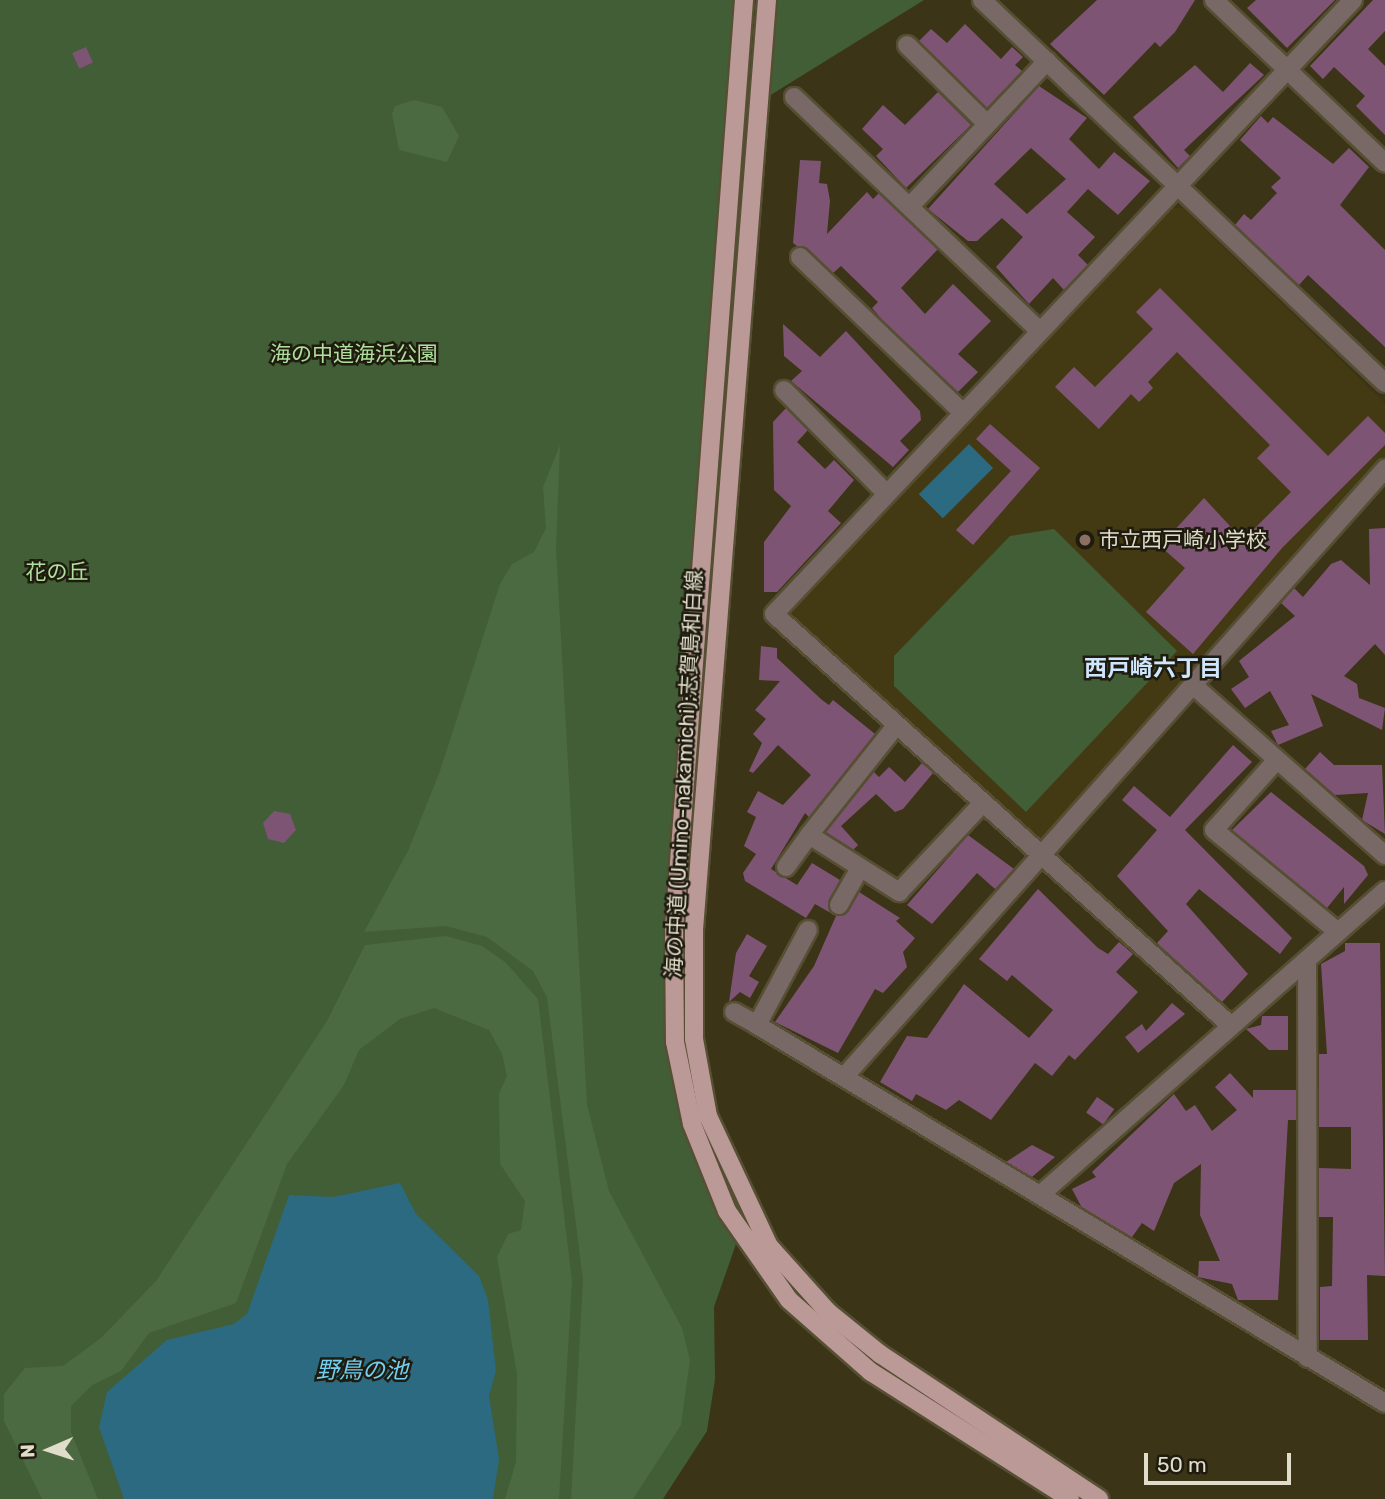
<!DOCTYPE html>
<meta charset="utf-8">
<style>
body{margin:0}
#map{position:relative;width:1385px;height:1499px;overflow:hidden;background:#3c3416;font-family:Rubik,"Noto Sans JP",sans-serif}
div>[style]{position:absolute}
.built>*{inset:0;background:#433a13}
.green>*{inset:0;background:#415e37}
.forest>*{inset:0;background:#4c6a41}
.water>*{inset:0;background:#2b6a80;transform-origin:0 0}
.building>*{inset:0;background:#7e5474;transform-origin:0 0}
.roads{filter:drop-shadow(2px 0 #564f33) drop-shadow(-2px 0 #564f33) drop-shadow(0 2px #564f33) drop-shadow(0 -2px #564f33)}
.street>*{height:18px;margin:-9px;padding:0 9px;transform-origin:9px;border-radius:9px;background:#786866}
.primary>*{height:18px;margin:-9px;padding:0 9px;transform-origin:9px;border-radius:9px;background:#bb9997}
.dots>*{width:19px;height:19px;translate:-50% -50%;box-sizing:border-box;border:4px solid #1f1c0f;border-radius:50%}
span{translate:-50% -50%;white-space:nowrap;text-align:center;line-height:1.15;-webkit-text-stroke:5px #1f1c0f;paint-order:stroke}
.park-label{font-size:21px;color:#afe09e}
.poi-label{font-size:21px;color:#e1ddcb}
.left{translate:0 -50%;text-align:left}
.street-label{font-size:21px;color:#e1ddcb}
.neighbourhood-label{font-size:23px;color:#cfe6fd;font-weight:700}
.water-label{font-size:23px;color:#70cff2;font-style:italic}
.north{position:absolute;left:14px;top:1415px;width:70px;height:70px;-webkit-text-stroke:5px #1f1c0f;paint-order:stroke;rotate:267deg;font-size:19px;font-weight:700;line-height:28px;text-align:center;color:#e1ddcb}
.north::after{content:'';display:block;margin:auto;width:24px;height:32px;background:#e1ddcb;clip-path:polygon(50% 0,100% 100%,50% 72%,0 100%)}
.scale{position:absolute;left:1144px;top:1453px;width:147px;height:32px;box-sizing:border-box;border:4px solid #e1ddcb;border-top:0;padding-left:9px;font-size:21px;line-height:24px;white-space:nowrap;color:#e1ddcb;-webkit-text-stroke:5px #1f1c0f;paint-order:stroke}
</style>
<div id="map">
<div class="built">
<i style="clip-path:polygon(1167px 208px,1183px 208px,1385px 403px,1385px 463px,1045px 844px,1033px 845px,780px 616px)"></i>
</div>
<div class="green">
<i style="clip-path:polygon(0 0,738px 0,663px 941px,665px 1045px,694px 1159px,736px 1244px,714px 1307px,715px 1379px,707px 1431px,663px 1499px,0 1499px)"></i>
<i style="clip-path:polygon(773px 0,924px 0,769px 96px)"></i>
<i style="clip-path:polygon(1054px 529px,1177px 651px,1026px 812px,894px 686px,894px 656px,1010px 536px)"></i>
</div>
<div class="forest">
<i style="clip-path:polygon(414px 100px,442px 107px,459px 136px,447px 162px,399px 150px,392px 114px,395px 106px)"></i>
<i style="clip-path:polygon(560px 445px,556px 548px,587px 1105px,609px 1191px,682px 1328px,690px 1360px,681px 1425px,633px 1499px,571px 1499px,583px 1280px,547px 997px,533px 971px,487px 937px,446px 926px,364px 932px,408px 851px,440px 771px,500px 584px,512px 564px,534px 552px,546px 528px,543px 487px)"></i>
<i style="clip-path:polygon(446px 936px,482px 946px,505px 962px,538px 999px,572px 1281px,559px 1499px,505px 1499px,516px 1462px,517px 1374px,497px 1257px,508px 1234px,521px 1230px,525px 1201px,500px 1164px,499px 1094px,507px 1076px,502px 1054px,489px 1030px,434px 1008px,400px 1019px,359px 1050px,344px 1085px,287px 1164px,236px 1303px,149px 1333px,121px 1371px,92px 1385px,71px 1406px,71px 1432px,98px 1499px,42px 1499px,4px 1421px,4px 1394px,25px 1368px,63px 1366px,101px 1338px,156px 1281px,327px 1021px,365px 945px)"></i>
</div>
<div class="water">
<i style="left:969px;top:444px;width:34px;height:71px;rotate:45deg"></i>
<i style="clip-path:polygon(400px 1183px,416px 1214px,479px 1276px,488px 1300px,496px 1371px,489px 1396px,499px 1459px,493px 1499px,124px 1499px,99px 1427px,107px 1392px,167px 1340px,234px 1324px,247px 1314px,289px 1195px,333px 1197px)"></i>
</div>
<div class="building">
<i style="clip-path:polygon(1097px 0,1195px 0,1175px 32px,1160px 47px,1155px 42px,1104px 95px,1050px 44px)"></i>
<i style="clip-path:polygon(1256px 0,1335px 0,1287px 48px,1247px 8px)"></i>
<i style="clip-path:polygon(1373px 0,1385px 0,1385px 31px,1368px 49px,1385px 66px,1385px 135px,1356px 106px,1365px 96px,1334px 67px,1323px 79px,1310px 66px)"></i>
<i style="clip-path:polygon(965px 24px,1001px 59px,1012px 47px,1023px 57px,1015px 65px,1022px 71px,987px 108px,919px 41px,931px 29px,947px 43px)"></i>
<i style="left:86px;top:47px;width:17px;height:15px;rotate:66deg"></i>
<i style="clip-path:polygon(1250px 63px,1264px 75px,1184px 150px,1190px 156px,1178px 168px,1133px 117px,1195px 65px,1223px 92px)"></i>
<i style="clip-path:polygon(evenodd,1039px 86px,1087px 118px,1069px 139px,1099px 169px,1114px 152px,1150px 181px,1118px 215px,1088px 189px,1067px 212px,1095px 237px,1078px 255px,1088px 265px,1064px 290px,1053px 278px,1029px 304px,996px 267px,1023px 237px,1002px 218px,977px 241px,968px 241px,928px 209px,1039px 86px,1031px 148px,1066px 179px,1027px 214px,994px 184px,1031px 148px)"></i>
<i style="clip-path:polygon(938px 92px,971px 125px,906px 188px,876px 156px,883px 149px,862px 129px,883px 105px,905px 125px)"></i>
<i style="clip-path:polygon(1261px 116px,1268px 123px,1273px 117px,1333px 164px,1349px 148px,1369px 167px,1340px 205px,1385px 250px,1385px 347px,1308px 275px,1299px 285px,1235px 225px,1244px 214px,1251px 220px,1277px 193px,1271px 187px,1281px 178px,1240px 140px)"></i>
<i style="clip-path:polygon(800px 160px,821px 161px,819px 183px,827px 184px,830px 201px,827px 234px,867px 192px,873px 199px,879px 193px,938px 249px,901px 288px,925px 314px,953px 284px,991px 321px,958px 354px,978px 372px,958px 392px,884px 322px,872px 308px,878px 302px,841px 266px,833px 273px,793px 243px)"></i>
<i style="clip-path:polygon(1160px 288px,1328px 456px,1368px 416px,1385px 433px,1385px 445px,1282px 548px,1193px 654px,1146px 612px,1185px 568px,1160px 546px,1204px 498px,1243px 540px,1291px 492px,1257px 458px,1270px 445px,1177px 352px,1148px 382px,1153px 388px,1139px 402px,1131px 394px,1099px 429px,1055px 387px,1074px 367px,1095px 387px,1153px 329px,1136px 312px)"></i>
<i style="clip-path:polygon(783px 324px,820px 357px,846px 331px,920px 411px,921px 420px,900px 441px,909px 450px,893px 467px,791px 381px,802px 371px,784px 356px)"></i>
<i style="clip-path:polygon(786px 408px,808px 430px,797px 442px,825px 469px,834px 460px,854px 480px,828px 511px,841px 523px,777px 592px,764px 592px,764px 542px,791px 506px,774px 490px,773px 422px)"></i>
<i style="clip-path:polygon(990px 424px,1040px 468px,973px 545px,956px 530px,1011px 471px,976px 439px)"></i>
<i style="clip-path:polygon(1385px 528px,1385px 655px,1375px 644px,1344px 676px,1357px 684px,1359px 698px,1385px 708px,1382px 730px,1311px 694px,1323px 726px,1278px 745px,1271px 731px,1289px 725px,1270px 691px,1245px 708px,1231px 689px,1249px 677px,1239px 661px,1295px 616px,1281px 603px,1294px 588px,1303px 597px,1331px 564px,1341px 560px,1370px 585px,1369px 529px)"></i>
<i style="clip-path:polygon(761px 646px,777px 648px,777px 658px,822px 700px,829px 705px,833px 700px,875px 734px,809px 817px,805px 813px,771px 869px,797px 885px,812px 863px,840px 880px,828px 904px,833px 914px,845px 914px,859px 892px,900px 918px,896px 921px,915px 938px,903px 952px,907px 967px,883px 993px,875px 989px,838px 1053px,775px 1022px,814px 966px,836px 916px,815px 904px,806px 918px,745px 881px,743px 873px,756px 854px,744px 846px,756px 817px,747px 812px,758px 791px,783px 805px,811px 775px,778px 745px,753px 773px,749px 771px,762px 743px,753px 734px,766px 719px,755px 710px,780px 681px,759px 680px)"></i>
<i style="clip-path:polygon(1233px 745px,1252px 762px,1185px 830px,1292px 938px,1280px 954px,1199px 889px,1186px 904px,1248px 974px,1222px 1002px,1157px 943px,1168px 931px,1117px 876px,1157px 830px,1122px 800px,1134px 786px,1170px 817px)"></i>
<i style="clip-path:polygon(1320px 752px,1334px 765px,1382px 765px,1385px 834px,1362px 820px,1368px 793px,1335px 795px,1305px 769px)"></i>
<i style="clip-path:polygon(922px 763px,933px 773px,903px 809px,895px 812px,876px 794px,841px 826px,858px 845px,853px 850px,826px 832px,874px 772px,879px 777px,889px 767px,905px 782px)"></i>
<i style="clip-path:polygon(1271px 792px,1364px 866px,1368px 875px,1344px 904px,1344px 887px,1327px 908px,1232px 830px)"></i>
<i style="clip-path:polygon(274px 811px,290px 814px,296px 830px,284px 843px,268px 839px,263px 823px)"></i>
<i style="clip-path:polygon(968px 835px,1014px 869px,995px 889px,977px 873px,932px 924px,907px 905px)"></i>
<i style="clip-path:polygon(1038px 889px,1098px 948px,1108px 954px,1119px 942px,1133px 954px,1116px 972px,1138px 992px,1075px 1060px,1069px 1055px,1052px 1076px,1035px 1063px,991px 1120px,959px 1100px,946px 1110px,916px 1094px,912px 1101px,880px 1082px,907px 1036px,927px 1038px,964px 984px,1029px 1038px,1053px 1010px,1012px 975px,1007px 981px,979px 959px)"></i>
<i style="clip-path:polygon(747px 934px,767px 946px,749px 976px,759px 982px,750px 998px,740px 992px,729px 1002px,736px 953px)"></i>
<i style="clip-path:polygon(1345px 943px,1380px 943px,1385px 1276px,1367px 1275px,1368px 1340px,1320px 1340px,1320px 1287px,1332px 1286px,1333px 1217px,1319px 1217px,1319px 1168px,1351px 1169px,1351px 1127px,1319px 1127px,1319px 1054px,1327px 1054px,1321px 964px,1345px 951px)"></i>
<i style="clip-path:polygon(1172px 1003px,1185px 1014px,1138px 1053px,1125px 1037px,1142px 1024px,1146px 1031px)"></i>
<i style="clip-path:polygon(1262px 1016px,1288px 1016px,1288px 1050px,1269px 1050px,1246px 1029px,1261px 1025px)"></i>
<i style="clip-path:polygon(1230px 1073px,1253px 1098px,1253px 1090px,1296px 1090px,1296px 1120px,1288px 1120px,1278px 1300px,1238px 1300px,1232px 1284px,1198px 1277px,1199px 1261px,1220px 1261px,1200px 1215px,1201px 1164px,1174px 1183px,1154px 1231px,1142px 1223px,1132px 1237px,1082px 1208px,1072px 1189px,1096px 1177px,1092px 1172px,1174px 1094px,1186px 1111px,1195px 1105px,1212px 1131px,1237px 1110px,1215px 1087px)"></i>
<i style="left:1097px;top:1097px;width:21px;height:19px;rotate:35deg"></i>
<i style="clip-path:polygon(1032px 1145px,1055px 1157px,1032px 1177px,1006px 1162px)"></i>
</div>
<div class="roads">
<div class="street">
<i style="left:982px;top:0;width:556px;rotate:43.54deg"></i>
<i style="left:1214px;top:0;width:236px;rotate:43.6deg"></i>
<i style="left:907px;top:45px;width:112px;rotate:44.6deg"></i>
<i style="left:794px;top:97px;width:340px;rotate:43.6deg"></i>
<i style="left:911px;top:205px;width:198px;rotate:-46.6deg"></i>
<i style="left:800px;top:257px;width:226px;rotate:43.7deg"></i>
<i style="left:784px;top:390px;width:146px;rotate:45.3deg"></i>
<i style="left:1194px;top:686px;width:255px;rotate:41.5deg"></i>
<i style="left:895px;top:727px;width:138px;rotate:128.5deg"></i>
<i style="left:809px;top:835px;width:107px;rotate:32.3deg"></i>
<i style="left:899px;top:892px;width:118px;rotate:-46.7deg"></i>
<i style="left:1275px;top:762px;width:91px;rotate:131.9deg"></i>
<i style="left:1214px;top:830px;width:159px;rotate:39.4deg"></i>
<i style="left:786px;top:867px;width:39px;rotate:-54deg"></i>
<i style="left:839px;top:905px;width:43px;rotate:-60.4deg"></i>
<i style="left:808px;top:930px;width:108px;rotate:118.2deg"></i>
<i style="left:757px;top:1025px;width:733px;rotate:31.04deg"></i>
<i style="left:1307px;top:960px;width:398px;rotate:89.9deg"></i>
<i style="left:734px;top:1012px;width:26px;rotate:29deg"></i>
<i style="left:1229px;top:1024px;width:612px;rotate:-137.98deg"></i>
<i style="left:774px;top:614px;width:844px;rotate:-46.68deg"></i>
<i style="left:844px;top:1077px;width:814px;rotate:-48.34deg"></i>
<i style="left:1040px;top:1195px;width:460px;rotate:-41.4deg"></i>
</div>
<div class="primary">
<i style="left:744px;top:0;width:932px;rotate:94.31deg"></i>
<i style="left:674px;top:929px;width:113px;rotate:89.5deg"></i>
<i style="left:675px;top:1042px;width:84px;rotate:78.3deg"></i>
<i style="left:692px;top:1124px;width:94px;rotate:68.1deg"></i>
<i style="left:727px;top:1211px;width:108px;rotate:55.1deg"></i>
<i style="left:789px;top:1300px;width:109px;rotate:41.3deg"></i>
<i style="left:871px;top:1372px;width:236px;rotate:32.5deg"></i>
<i style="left:767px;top:0;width:932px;rotate:94.49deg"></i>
<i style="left:694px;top:929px;width:110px;rotate:90deg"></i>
<i style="left:694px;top:1039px;width:78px;rotate:79.7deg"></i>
<i style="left:708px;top:1116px;width:144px;rotate:64.9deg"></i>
<i style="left:769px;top:1246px;width:89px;rotate:48.2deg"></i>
<i style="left:828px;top:1312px;width:67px;rotate:38.9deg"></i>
<i style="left:880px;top:1354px;width:263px;rotate:33.5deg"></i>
</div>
</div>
<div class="dots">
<i style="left:1085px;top:540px;background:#8d6e63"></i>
</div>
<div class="park-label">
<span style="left:354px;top:354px">海の中道海浜公園</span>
<span style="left:57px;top:572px">花の丘</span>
</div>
<div class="poi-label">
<span class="left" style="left:1099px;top:540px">市立西戸崎小学校</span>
</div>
<div class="street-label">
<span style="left:684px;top:774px;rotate:-87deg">海の中道 (Umino-nakamichi);志賀島和白線</span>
</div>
<div class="neighbourhood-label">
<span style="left:1153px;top:668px">西戸崎六丁目</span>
</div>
<div class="water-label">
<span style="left:362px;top:1370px">野鳥の池</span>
</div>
<div class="north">N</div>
<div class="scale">50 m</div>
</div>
